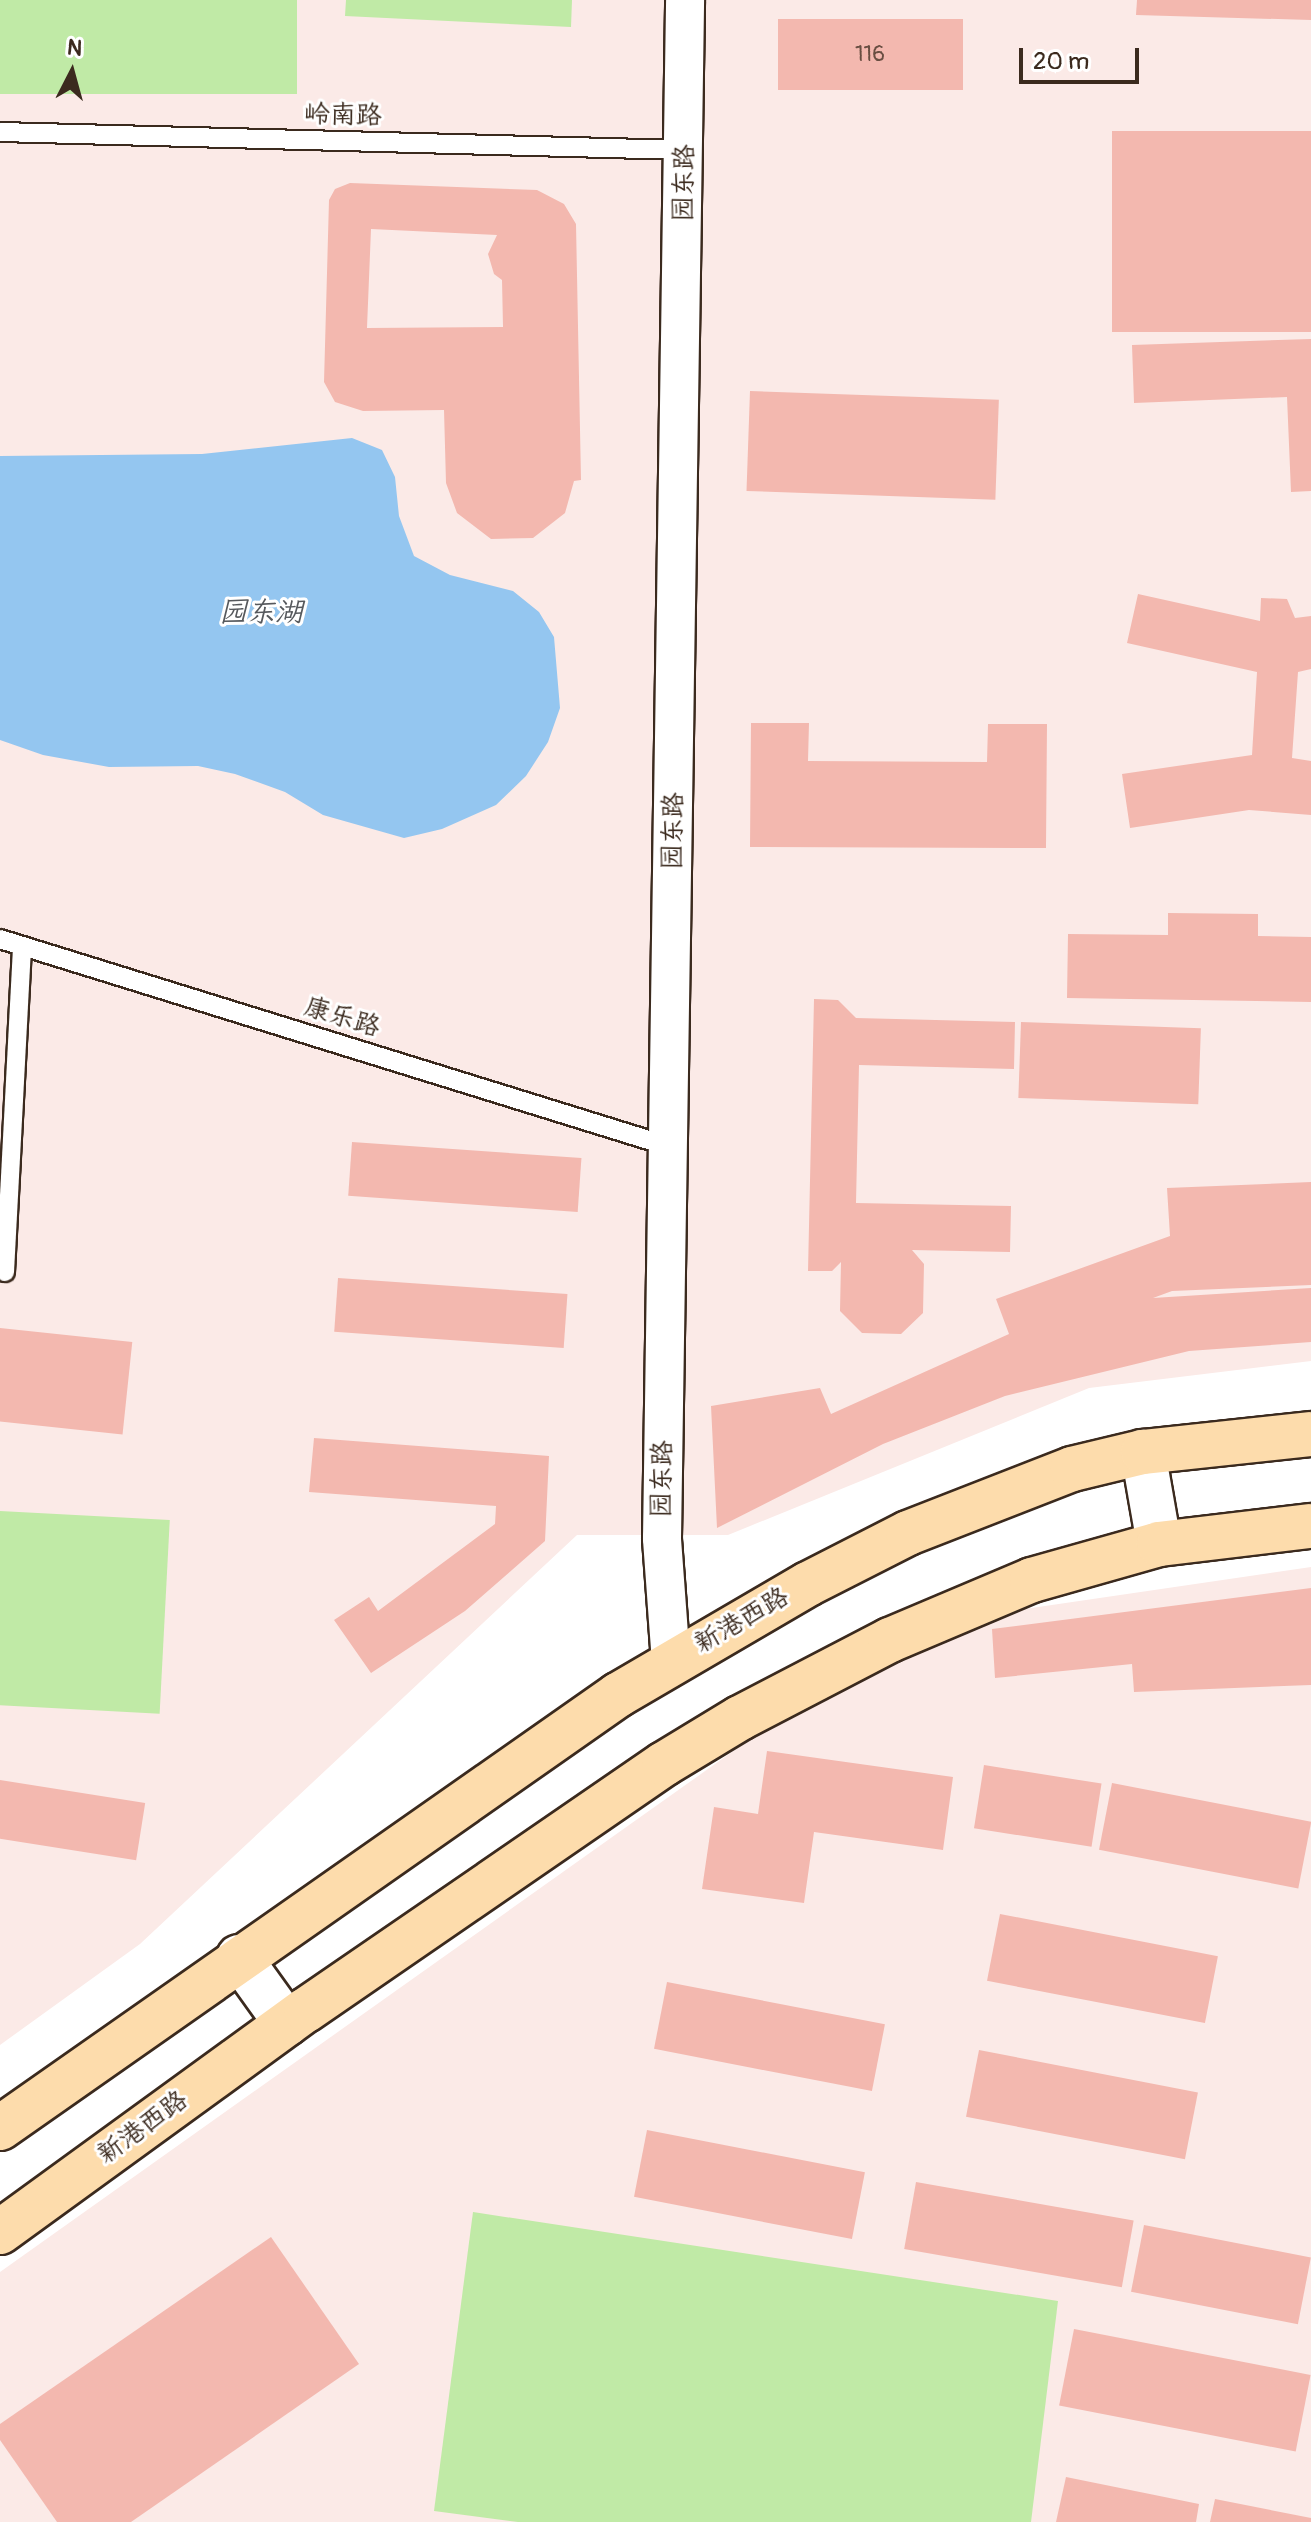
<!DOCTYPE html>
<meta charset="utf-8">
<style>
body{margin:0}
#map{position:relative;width:1311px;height:2522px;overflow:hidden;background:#fff;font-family:Pangolin,"LXGW WenKai TC",sans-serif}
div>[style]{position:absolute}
.built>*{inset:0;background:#fbeae7}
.green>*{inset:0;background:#c0eaa6;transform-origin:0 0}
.water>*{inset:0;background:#94c6f0}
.building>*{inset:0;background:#f3b8af;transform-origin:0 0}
.roads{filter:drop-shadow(2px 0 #3b2a1e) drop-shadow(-2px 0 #3b2a1e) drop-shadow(0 2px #3b2a1e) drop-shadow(0 -2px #3b2a1e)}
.service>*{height:18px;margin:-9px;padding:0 9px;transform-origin:9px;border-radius:9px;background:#fff}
.minor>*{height:38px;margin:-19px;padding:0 19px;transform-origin:19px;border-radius:19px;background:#fff}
.tertiary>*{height:44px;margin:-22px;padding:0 22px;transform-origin:22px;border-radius:22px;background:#fff}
.primary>*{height:44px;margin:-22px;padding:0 22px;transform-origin:22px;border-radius:22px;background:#fddcac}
span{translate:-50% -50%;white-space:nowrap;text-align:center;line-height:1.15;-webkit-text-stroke:6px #fff;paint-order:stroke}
.number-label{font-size:22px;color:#694e42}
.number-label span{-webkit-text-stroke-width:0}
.street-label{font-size:26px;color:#3b2a1e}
.water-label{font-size:28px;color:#56595d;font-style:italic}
.north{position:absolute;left:32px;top:32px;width:80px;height:80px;-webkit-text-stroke:6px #fff;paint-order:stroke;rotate:6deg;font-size:22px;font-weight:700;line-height:32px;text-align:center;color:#3b2a1e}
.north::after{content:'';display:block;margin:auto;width:28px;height:36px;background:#3b2a1e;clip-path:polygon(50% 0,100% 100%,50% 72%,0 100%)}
.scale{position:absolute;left:1019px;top:48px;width:120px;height:36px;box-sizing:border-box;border:4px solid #3b2a1e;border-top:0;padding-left:10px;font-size:24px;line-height:28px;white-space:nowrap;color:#3b2a1e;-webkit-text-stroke:6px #fff;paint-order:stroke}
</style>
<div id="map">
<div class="built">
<i style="clip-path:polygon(0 0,1311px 0,1311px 1361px,1089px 1388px,728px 1535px,577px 1535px,140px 1944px,0 2045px)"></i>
<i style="clip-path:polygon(1311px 1567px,1311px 2522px,0 2522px,0 2272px,753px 1737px,991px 1614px)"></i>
</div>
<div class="green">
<i style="left:0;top:0;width:297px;height:94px"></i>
<i style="clip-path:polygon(346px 0,572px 0,571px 27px,345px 16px)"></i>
<i style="left:0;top:1511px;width:170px;height:194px;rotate:3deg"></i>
<i style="clip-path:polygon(473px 2212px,1058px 2301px,1031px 2522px,518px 2522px,434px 2511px)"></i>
</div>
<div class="water">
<i style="clip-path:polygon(352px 438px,382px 450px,395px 477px,399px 516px,414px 556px,450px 575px,513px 591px,539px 612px,554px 637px,560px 708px,548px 742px,526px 776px,496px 805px,442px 829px,404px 838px,323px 815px,285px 792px,235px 774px,198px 766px,109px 767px,43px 755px,0 740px,0 456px,202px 454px)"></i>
</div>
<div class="building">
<i style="clip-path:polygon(1137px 0,1311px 0,1311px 20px,1136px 15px)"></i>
<i style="left:778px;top:19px;width:185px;height:71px"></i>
<i style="left:1311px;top:131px;width:201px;height:199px;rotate:90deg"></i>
<i style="clip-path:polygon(evenodd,350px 183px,537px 190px,564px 204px,576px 224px,581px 480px,574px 481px,565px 513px,533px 538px,491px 539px,457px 513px,446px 483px,444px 410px,363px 411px,335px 402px,324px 382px,329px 200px,335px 189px,350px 183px,371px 229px,497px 235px,488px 254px,494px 274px,502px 280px,503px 327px,367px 328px,371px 229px)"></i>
<i style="clip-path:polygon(1311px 339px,1311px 491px,1291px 492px,1287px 397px,1134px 403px,1132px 345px)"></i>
<i style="left:750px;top:391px;width:249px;height:100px;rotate:2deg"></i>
<i style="clip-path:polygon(1138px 594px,1260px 621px,1261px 598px,1287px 599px,1295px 618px,1311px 616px,1311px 669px,1298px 672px,1292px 758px,1311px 761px,1311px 815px,1249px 810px,1130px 828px,1122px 774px,1252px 755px,1257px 672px,1127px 643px)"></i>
<i style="clip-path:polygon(751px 723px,809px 723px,808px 761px,987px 762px,988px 724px,1047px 724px,1046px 848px,750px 847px)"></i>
<i style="clip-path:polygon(1168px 913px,1258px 914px,1258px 936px,1311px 937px,1311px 1002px,1067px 998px,1068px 934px,1168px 935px)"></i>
<i style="clip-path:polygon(814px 999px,838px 1000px,856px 1018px,1015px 1022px,1014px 1069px,859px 1065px,856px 1203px,1011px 1206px,1010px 1252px,912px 1250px,924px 1264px,923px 1313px,901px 1334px,862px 1333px,840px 1311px,841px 1262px,832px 1271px,808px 1271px)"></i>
<i style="left:1021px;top:1022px;width:180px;height:76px;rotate:2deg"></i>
<i style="left:352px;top:1142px;width:230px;height:54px;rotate:4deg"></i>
<i style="clip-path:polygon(1311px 1182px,1311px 1285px,1172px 1291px,1153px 1298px,1311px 1288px,1311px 1342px,1189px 1351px,1005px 1396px,883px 1444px,717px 1528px,711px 1406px,820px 1388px,831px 1414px,1009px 1334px,996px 1299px,1170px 1236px,1167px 1188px)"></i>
<i style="left:338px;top:1278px;width:230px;height:54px;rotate:4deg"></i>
<i style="left:0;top:1328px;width:133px;height:93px;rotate:6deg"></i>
<i style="clip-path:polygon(314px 1438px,549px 1456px,545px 1541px,465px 1611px,371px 1673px,334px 1620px,369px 1597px,378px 1611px,495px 1524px,496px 1506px,309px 1492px)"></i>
<i style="clip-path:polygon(1311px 1588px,1311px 1685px,1134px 1692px,1132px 1664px,995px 1678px,992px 1629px)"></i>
<i style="clip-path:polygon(767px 1751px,953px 1777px,943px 1850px,814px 1832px,804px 1903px,702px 1889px,714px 1807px,758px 1814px)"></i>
<i style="left:984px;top:1765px;width:119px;height:64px;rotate:9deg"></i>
<i style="left:0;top:1780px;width:147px;height:58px;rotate:9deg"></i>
<i style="left:1112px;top:1783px;width:203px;height:68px;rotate:11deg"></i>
<i style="left:1000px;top:1914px;width:222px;height:68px;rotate:11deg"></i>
<i style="left:667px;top:1982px;width:222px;height:68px;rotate:11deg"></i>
<i style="left:979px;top:2050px;width:223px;height:68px;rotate:11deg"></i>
<i style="left:647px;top:2130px;width:222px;height:68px;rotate:11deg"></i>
<i style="left:916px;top:2182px;width:221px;height:68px;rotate:10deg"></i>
<i style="left:1144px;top:2225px;width:170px;height:68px;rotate:11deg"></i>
<i style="clip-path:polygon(271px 2237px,359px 2364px,131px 2522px,57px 2522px,0 2440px,0 2424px)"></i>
<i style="left:1074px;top:2329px;width:241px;height:78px;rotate:11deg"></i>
<i style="clip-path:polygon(1066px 2477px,1199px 2504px,1196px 2522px,1056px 2522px)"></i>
<i style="clip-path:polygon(1215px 2499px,1311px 2518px,1311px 2522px,1210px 2522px)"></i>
</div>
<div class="roads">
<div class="service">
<i style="left:0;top:132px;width:685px;rotate:1.51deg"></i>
<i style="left:0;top:939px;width:699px;rotate:17.22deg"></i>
<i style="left:5px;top:1272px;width:326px;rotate:-87deg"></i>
</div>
<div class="minor">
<i style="left:671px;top:1662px;width:124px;rotate:-94.2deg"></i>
<i style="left:662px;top:1538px;width:1538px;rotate:-89.14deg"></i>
</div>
<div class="tertiary">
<i style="left:1143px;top:1452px;width:93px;rotate:80.1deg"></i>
<i style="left:239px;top:1957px;width:82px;rotate:54.4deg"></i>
</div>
<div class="primary">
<i style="left:0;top:2128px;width:755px;rotate:-35.02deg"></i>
<i style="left:618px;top:1695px;width:220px;rotate:-30.3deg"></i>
<i style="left:808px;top:1584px;width:112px;rotate:-27deg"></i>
<i style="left:908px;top:1533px;width:176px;rotate:-21.3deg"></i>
<i style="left:1072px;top:1469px;width:73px;rotate:-13.5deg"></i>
<i style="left:1143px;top:1452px;width:169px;rotate:-6.1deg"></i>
<i style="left:0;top:2232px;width:378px;rotate:-36deg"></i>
<i style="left:306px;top:2010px;width:434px;rotate:-34.5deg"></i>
<i style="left:664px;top:1764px;width:89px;rotate:-31.2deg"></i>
<i style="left:740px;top:1718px;width:169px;rotate:-27.5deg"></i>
<i style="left:890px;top:1640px;width:154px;rotate:-22.9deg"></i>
<i style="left:1032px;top:1580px;width:132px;rotate:-15.8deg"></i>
<i style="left:1159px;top:1544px;width:153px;rotate:-6.8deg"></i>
</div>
</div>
<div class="number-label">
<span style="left:870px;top:55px">116</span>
</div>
<div class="street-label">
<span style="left:343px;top:116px;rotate:1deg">岭南路</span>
<span style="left:685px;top:183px;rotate:-89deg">园东路</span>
<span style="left:674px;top:831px;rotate:-89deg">园东路</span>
<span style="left:342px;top:1018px;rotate:17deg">康乐路</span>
<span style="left:663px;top:1479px;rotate:-89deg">园东路</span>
<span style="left:742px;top:1621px;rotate:-30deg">新港西路</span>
<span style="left:143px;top:2128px;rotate:-36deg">新港西路</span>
</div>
<div class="water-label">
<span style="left:261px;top:613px">园东湖</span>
</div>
<div class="north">N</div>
<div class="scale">20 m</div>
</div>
